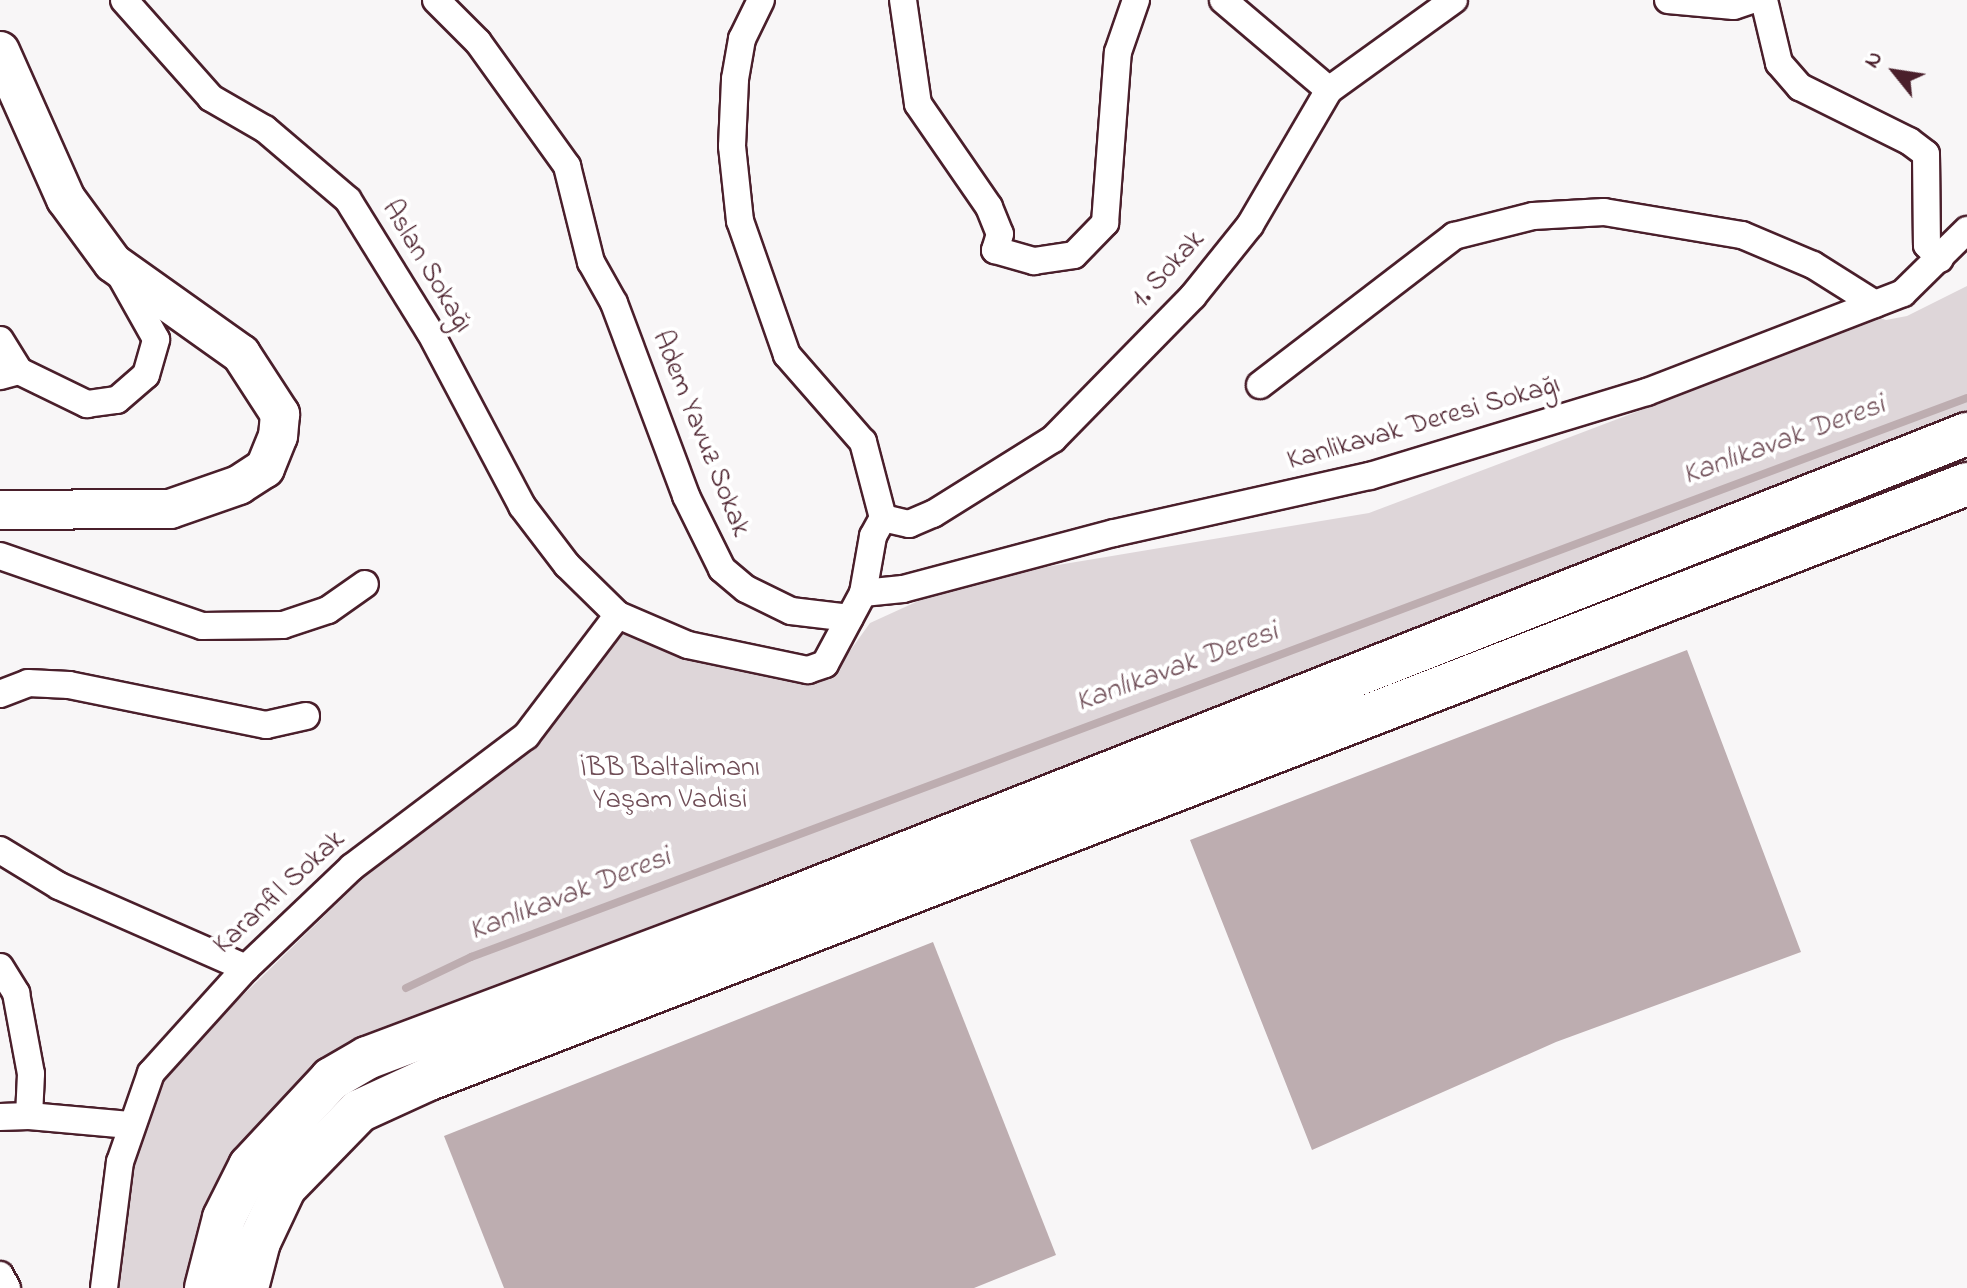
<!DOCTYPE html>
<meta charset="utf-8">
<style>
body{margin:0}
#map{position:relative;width:1967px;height:1288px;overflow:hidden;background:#f8f6f7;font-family:"Indie Flower",sans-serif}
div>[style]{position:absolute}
.green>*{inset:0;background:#ded6d9}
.water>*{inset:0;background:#bdadb0}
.stream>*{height:8px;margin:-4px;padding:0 4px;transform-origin:4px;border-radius:4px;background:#bdadb0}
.roads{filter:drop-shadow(2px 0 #4a1f2b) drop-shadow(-2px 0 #4a1f2b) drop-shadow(0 2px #4a1f2b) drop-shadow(0 -2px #4a1f2b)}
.street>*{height:26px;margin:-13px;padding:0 13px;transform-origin:13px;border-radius:13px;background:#fff}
.secondary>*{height:38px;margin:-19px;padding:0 19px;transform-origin:19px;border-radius:19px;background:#fff}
.primary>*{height:42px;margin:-21px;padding:0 21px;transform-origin:21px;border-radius:21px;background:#fff}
span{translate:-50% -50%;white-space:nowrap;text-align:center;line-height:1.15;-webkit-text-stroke:8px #fff;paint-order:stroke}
.street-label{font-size:28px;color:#4a1f2b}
.park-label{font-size:28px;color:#6f4d56}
.water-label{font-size:30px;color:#72515a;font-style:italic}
.north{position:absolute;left:1855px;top:32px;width:80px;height:80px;-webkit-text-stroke:6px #fff;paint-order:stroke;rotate:300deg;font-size:22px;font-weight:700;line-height:32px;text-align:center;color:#4a1f2b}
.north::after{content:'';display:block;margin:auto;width:28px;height:36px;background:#4a1f2b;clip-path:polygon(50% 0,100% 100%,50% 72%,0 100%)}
</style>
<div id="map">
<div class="green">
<i style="clip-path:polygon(1967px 286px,1967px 423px,370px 1044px,194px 1288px,119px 1288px,134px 1143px,163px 1073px,621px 627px,670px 649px,829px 680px,870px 623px,962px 581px,1369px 513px,1644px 409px,1868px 314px,1886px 320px,1907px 316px)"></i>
</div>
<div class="water">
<i style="clip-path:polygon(1687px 650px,1801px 952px,1556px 1042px,1312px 1150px,1190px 840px)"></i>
<i style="clip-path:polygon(933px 942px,1056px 1255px,974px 1288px,504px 1288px,444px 1136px)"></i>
</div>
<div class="stream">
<i style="left:406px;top:988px;width:72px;rotate:-25.5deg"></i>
<i style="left:471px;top:957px;width:1597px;rotate:-20.49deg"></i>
</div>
<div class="roads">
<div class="street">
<i style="left:124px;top:0;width:131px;rotate:48.4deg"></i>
<i style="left:211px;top:98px;width:62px;rotate:29.9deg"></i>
<i style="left:265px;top:129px;width:109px;rotate:40.5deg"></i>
<i style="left:348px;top:200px;width:155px;rotate:58.2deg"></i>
<i style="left:430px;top:332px;width:197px;rotate:62.1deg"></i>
<i style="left:522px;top:506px;width:74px;rotate:52.7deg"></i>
<i style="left:567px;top:565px;width:71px;rotate:44.4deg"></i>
<i style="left:618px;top:615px;width:76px;rotate:23.2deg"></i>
<i style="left:688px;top:645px;width:123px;rotate:11.8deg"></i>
<i style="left:808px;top:670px;width:18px;rotate:-19deg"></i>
<i style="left:825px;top:664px;width:81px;rotate:-61.8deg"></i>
<i style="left:863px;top:593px;width:58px;rotate:-80deg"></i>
<i style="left:873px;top:536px;width:21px;rotate:-61deg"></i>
<i style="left:883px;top:518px;width:79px;rotate:-104.7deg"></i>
<i style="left:863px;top:442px;width:116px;rotate:-131.1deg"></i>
<i style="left:787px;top:355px;width:142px;rotate:-109.3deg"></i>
<i style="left:740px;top:221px;width:75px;rotate:-96.1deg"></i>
<i style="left:732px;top:146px;width:67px;rotate:-87.4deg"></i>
<i style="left:735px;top:79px;width:41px;rotate:-80.1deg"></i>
<i style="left:742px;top:39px;width:43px;rotate:-64deg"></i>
<i style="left:436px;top:0;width:59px;rotate:45deg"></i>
<i style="left:478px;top:42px;width:153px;rotate:54.3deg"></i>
<i style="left:567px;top:166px;width:99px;rotate:76deg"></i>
<i style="left:591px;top:262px;width:47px;rotate:60.7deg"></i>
<i style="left:614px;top:303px;width:206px;rotate:69.5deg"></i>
<i style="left:686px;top:496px;width:81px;rotate:63.7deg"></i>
<i style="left:722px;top:569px;width:31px;rotate:40deg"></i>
<i style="left:746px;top:589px;width:50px;rotate:26.1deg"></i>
<i style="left:791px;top:611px;width:59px;rotate:6.8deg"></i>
<i style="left:903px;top:0;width:105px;rotate:81.8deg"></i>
<i style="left:918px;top:104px;width:125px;rotate:55.4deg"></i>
<i style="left:989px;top:207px;width:29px;rotate:68deg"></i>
<i style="left:1000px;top:234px;width:17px;rotate:107deg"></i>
<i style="left:995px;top:250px;width:41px;rotate:15.8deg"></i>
<i style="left:1034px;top:261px;width:40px;rotate:-8.5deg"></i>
<i style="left:1074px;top:255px;width:45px;rotate:-45.9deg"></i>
<i style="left:1105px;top:223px;width:171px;rotate:-85.7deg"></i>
<i style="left:1118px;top:52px;width:55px;rotate:-70.9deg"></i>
<i style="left:1223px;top:0;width:139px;rotate:40.3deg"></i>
<i style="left:1668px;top:0;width:66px;rotate:5.2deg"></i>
<i style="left:1734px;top:6px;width:18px;rotate:-19deg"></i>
<i style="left:1764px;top:0;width:65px;rotate:76.6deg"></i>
<i style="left:1779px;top:63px;width:32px;rotate:49deg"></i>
<i style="left:1800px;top:87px;width:122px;rotate:26.4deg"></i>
<i style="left:1909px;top:141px;width:21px;rotate:37deg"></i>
<i style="left:1926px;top:154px;width:91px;rotate:89.4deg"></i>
<i style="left:1927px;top:245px;width:19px;rotate:47deg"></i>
<i style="left:0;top:340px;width:36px;rotate:58deg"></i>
<i style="left:19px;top:371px;width:20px;rotate:165deg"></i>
<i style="left:19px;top:371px;width:76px;rotate:25.9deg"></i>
<i style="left:87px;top:404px;width:30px;rotate:-8deg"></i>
<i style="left:117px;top:400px;width:38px;rotate:-41deg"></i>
<i style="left:146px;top:375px;width:37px;rotate:-74deg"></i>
<i style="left:156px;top:339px;width:76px;rotate:-119.3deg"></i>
<i style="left:1260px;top:385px;width:245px;rotate:-37.5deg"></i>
<i style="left:1454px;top:236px;width:81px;rotate:-14.2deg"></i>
<i style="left:1533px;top:216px;width:71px;rotate:-3.2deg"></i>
<i style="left:1604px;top:212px;width:140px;rotate:9.5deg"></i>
<i style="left:1742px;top:235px;width:77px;rotate:22.9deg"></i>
<i style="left:1813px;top:265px;width:73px;rotate:32.2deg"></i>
<i style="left:883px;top:518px;width:27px;rotate:13deg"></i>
<i style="left:909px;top:524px;width:26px;rotate:-23deg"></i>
<i style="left:933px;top:514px;width:142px;rotate:-32deg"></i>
<i style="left:1053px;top:439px;width:200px;rotate:-45.6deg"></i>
<i style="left:1193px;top:296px;width:91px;rotate:-51.2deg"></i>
<i style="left:1250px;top:225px;width:156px;rotate:-59.7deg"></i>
<i style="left:1329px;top:90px;width:154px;rotate:-35.8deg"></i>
<i style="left:0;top:556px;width:214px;rotate:19.1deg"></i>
<i style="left:202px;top:626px;width:81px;rotate:-0.7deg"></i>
<i style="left:283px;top:625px;width:47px;rotate:-18.4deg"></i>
<i style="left:328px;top:610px;width:45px;rotate:-35.1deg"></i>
<i style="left:863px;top:593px;width:40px;rotate:-5.7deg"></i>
<i style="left:903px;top:589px;width:218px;rotate:-14.9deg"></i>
<i style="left:1114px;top:533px;width:262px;rotate:-12.6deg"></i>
<i style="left:1370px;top:476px;width:289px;rotate:-16.9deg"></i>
<i style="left:1647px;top:392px;width:274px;rotate:-21.1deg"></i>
<i style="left:1903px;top:293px;width:90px;rotate:-44.5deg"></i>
<i style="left:0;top:694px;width:30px;rotate:-21deg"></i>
<i style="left:28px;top:683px;width:41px;rotate:2.8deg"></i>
<i style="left:69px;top:685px;width:201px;rotate:11.5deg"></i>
<i style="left:266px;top:725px;width:41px;rotate:-12.7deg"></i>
<i style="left:0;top:850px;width:69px;rotate:31.4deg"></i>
<i style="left:59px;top:886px;width:204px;rotate:23.7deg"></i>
<i style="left:0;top:967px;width:31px;rotate:58deg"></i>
<i style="left:16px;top:993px;width:82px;rotate:79.5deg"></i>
<i style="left:31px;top:1074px;width:42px;rotate:92.7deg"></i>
<i style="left:29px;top:1116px;width:101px;rotate:5.1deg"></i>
<i style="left:0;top:1117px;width:29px;rotate:-2deg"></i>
<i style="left:0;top:1275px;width:15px;rotate:62deg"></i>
<i style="left:104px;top:1288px;width:127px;rotate:-82.8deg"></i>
<i style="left:120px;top:1162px;width:94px;rotate:-70.8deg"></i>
<i style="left:151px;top:1073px;width:142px;rotate:-47.9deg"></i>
<i style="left:246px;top:968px;width:146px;rotate:-43.6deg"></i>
<i style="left:352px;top:867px;width:218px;rotate:-37deg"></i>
<i style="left:526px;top:736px;width:152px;rotate:-52.8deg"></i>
</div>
<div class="secondary">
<i style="left:0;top:51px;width:162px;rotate:66deg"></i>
<i style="left:66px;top:199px;width:79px;rotate:53.7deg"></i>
<i style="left:113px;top:263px;width:157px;rotate:35.4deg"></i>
<i style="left:241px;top:354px;width:72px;rotate:57deg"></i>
<i style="left:280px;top:414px;width:22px;rotate:95deg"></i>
<i style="left:278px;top:436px;width:35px;rotate:112deg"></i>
<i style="left:265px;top:468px;width:31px;rotate:147deg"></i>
<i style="left:239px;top:485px;width:73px;rotate:160.8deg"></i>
<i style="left:170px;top:509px;width:170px;rotate:179.7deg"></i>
</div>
<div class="primary">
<i style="left:206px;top:1288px;width:72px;rotate:-75.6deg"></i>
<i style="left:224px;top:1218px;width:58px;rotate:-63.4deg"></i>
<i style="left:250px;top:1166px;width:119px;rotate:-47deg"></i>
<i style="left:331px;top:1079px;width:42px;rotate:-30.3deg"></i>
<i style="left:367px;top:1058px;width:429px;rotate:-20.6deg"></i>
<i style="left:769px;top:907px;width:1288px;rotate:-21.55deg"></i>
<i style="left:247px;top:1288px;width:48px;rotate:-75.4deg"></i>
<i style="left:259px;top:1242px;width:61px;rotate:-64.7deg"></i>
<i style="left:285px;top:1187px;width:106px;rotate:-45.8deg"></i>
<i style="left:359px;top:1111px;width:77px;rotate:-24.6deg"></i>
<i style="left:429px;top:1079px;width:1649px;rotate:-21.15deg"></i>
</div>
</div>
<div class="street-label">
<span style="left:426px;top:267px;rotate:59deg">Aslan Sokağı</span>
<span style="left:1169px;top:270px;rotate:-48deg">1. Sokak</span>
<span style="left:1424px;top:424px;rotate:-16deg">Kanlikavak Deresi Sokağı</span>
<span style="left:700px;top:434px;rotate:68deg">Adem Yavuz Sokak</span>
<span style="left:280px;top:893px;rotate:-43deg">Karanfil Sokak</span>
</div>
<div class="park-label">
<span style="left:670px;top:785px">İBB Baltalimanı<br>Yaşam Vadisi</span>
</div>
<div class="water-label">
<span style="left:1784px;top:441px;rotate:-20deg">Kanlıkavak Deresi</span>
<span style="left:1177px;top:668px;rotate:-20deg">Kanlıkavak Deresi</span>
<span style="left:570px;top:895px;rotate:-21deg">Kanlıkavak Deresi</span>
</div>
<div class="north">N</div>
</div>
